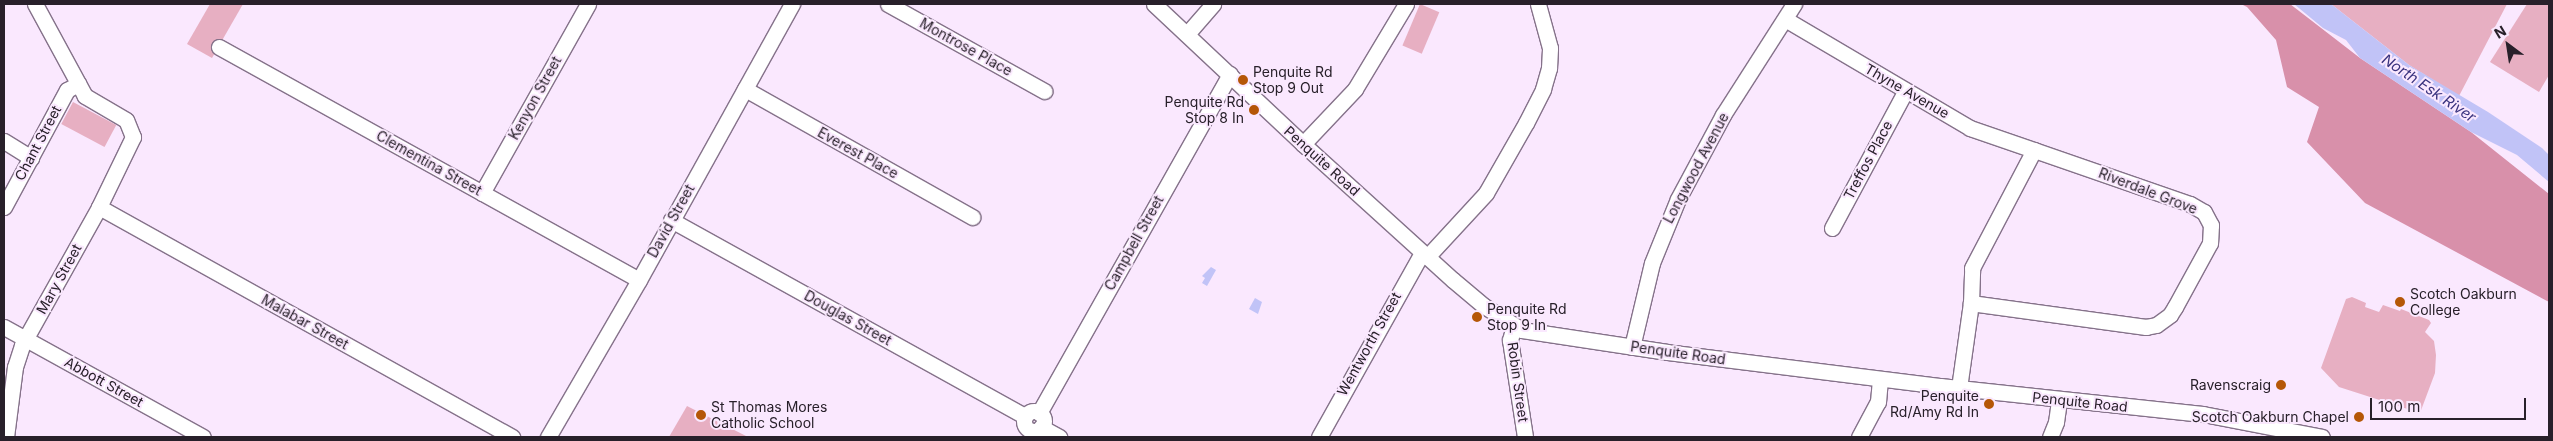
<!DOCTYPE html>
<style>
body{margin:0}
#map{position:relative;width:2553px;height:441px;overflow:hidden;background:#fae8fe;font-family:Inter,sans-serif}
div>[style]{position:absolute}
.green>*{inset:0;background:#e7afc2;transform-origin:0 0}
.forest>*{inset:0;background:#d890aa}
.water>*{inset:0;background:#c1c3f7}
.roads{filter:drop-shadow(1px 0 #85728a) drop-shadow(-1px 0 #85728a) drop-shadow(0 1px #85728a) drop-shadow(0 -1px #85728a)}
.minor>*{height:15px;margin:-7.5px;padding:0 7.5px;transform-origin:7.5px;border-radius:7.5px;background:#fff}
.minor>.ring{margin:-7.5px;padding:0;box-sizing:content-box;background:none;border:15px solid #fff;border-radius:50%}
.dots>*{width:14px;height:14px;translate:-50% -50%;box-sizing:border-box;border:2px solid #fae8fe;border-radius:50%}
span{translate:-50% -50%;white-space:nowrap;text-align:center;line-height:1.15;-webkit-text-stroke:4px #fae8fe;paint-order:stroke}
.street-label{font-size:14px;color:#28202a}
.poi-label{font-size:14px;color:#28202a}
.left{translate:0 -50%;text-align:left}
.right{translate:-100% -50%;text-align:right}
.water-label{font-size:15px;color:#3c3580;font-style:italic}
.frame{position:absolute;inset:0;border:5px solid #28202a;pointer-events:none}
.north{position:absolute;left:2483px;top:20px;width:50px;height:50px;-webkit-text-stroke:4px #fae8fe;paint-order:stroke;rotate:329deg;font-size:14px;font-weight:700;line-height:20px;text-align:center;color:#28202a}
.north::after{content:'';display:block;margin:auto;width:18px;height:22px;background:#28202a;clip-path:polygon(50% 0,100% 100%,50% 72%,0 100%)}
.scale{position:absolute;left:2370px;top:398px;width:156px;height:22px;box-sizing:border-box;border:2px solid #28202a;border-top:0;padding-left:6px;font-size:15px;line-height:18px;white-space:nowrap;color:#28202a;-webkit-text-stroke:4px #fae8fe;paint-order:stroke}
</style>
<div id="map">
<div class="green">
<i style="clip-path:polygon(210px 4px,243px 4px,212px 58px,187px 44px)"></i>
<i style="left:1420px;top:4px;width:21px;height:45px;rotate:23deg"></i>
<i style="clip-path:polygon(2331px 4px,2507px 4px,2459px 96px,2409px 65px)"></i>
<i style="clip-path:polygon(2527px 4px,2549px 4px,2549px 75px,2539px 92px,2490px 62px)"></i>
<i style="left:73px;top:102px;width:49px;height:25px;rotate:28deg"></i>
<i style="clip-path:polygon(2352px 297px,2366px 303px,2365px 307px,2379px 312px,2383px 305px,2400px 311px,2401px 309px,2429px 320px,2431px 323px,2425px 332px,2434px 341px,2436px 355px,2435px 373px,2420px 413px,2339px 387px,2321px 368px,2346px 299px)"></i>
<i style="clip-path:polygon(687px 406px,748px 437px,669px 437px)"></i>
</div>
<div class="forest">
<i style="clip-path:polygon(2241px 4px,2290px 4px,2360px 58px,2471px 132px,2549px 194px,2549px 302px,2365px 203px,2307px 142px,2319px 107px,2287px 87px,2276px 40px,2247px 7px)"></i>
</div>
<div class="water">
<i style="clip-path:polygon(2294px 4px,2331px 4px,2409px 65px,2488px 112px,2542px 148px,2549px 155px,2549px 182px,2517px 155px,2471px 132px,2360px 58px,2346px 40px,2323px 28px)"></i>
<i style="clip-path:polygon(1211px 267px,1216px 270px,1207px 286px,1202px 283px,1205px 278px,1202px 276px)"></i>
<i style="clip-path:polygon(1255px 298px,1262px 302px,1258px 314px,1249px 309px)"></i>
</div>
<div class="roads">
<div class="minor">
<i style="left:888px;top:4px;width:179px;rotate:29.1deg"></i>
<i style="left:1154px;top:4px;width:204px;rotate:43.2deg"></i>
<i style="left:1303px;top:144px;width:202px;rotate:42.2deg"></i>
<i style="left:1453px;top:280px;width:40px;rotate:40deg"></i>
<i style="left:1484px;top:306px;width:45px;rotate:32.3deg"></i>
<i style="left:1522px;top:330px;width:147px;rotate:8.6deg"></i>
<i style="left:1667px;top:352px;width:275px;rotate:7.1deg"></i>
<i style="left:1940px;top:386px;width:264px;rotate:6.1deg"></i>
<i style="left:2203px;top:414px;width:121px;rotate:10.9deg"></i>
<i style="left:1785px;top:19px;width:215px;rotate:30.5deg"></i>
<i style="left:1970px;top:128px;width:68px;rotate:19deg"></i>
<i style="left:1187px;top:34px;width:40px;rotate:-49deg"></i>
<i style="left:219px;top:47px;width:480px;rotate:29deg"></i>
<i style="left:745px;top:89px;width:261px;rotate:29.4deg"></i>
<i style="left:4px;top:141px;width:32px;rotate:32deg"></i>
<i style="left:1303px;top:144px;width:76px;rotate:-46.6deg"></i>
<i style="left:1355px;top:89px;width:99px;rotate:-59deg"></i>
<i style="left:482px;top:193px;width:217px;rotate:-60.7deg"></i>
<i style="left:4px;top:207px;width:133px;rotate:-61.7deg"></i>
<i style="left:67px;top:90px;width:13px;rotate:-29deg"></i>
<i style="left:99px;top:207px;width:473px;rotate:29.1deg"></i>
<i style="left:671px;top:220px;width:405px;rotate:29deg"></i>
<i style="left:1832px;top:228px;width:154px;rotate:-61.8deg"></i>
<i style="left:1427px;top:257px;width:87px;rotate:-47.3deg"></i>
<i style="left:1486px;top:193px;width:81px;rotate:-60.3deg"></i>
<i style="left:1526px;top:123px;width:38px;rotate:-63deg"></i>
<i style="left:1543px;top:89px;width:22px;rotate:-74deg"></i>
<i style="left:1549px;top:68px;width:20px;rotate:-87deg"></i>
<i style="left:1550px;top:48px;width:46px;rotate:-105.3deg"></i>
<i style="left:1514px;top:326px;width:15px;rotate:106deg"></i>
<i style="left:1510px;top:340px;width:98px;rotate:81.2deg"></i>
<i style="left:4px;top:327px;width:227px;rotate:28.9deg"></i>
<i style="left:1632px;top:347px;width:86px;rotate:-76.6deg"></i>
<i style="left:1652px;top:263px;width:69px;rotate:-67.9deg"></i>
<i style="left:1678px;top:199px;width:95px;rotate:-61.8deg"></i>
<i style="left:1723px;top:115px;width:132px;rotate:-57.4deg"></i>
<i style="left:1959px;top:388px;width:86px;rotate:-82deg"></i>
<i style="left:1971px;top:303px;width:35px;rotate:-88deg"></i>
<i style="left:1972px;top:268px;width:133px;rotate:-62.3deg"></i>
<i style="left:2034px;top:150px;width:165px;rotate:19.1deg"></i>
<i style="left:2190px;top:204px;width:16px;rotate:30deg"></i>
<i style="left:2204px;top:212px;width:15px;rotate:62deg"></i>
<i style="left:2211px;top:225px;width:18px;rotate:93deg"></i>
<i style="left:2210px;top:243px;width:73px;rotate:118.7deg"></i>
<i style="left:2175px;top:307px;width:9px;rotate:122deg"></i>
<i style="left:2170px;top:315px;width:17px;rotate:144deg"></i>
<i style="left:2156px;top:325px;width:10px;rotate:169deg"></i>
<i style="left:2146px;top:327px;width:177px;rotate:-172.2deg"></i>
<i class="ring" style="left:1024px;top:411px;width:5px;height:5px"></i>
<i style="left:1039px;top:413px;width:389px;rotate:-60.6deg"></i>
<i style="left:1041px;top:427px;width:21px;rotate:29deg"></i>
<i style="left:6px;top:437px;width:71px;rotate:-82.7deg"></i>
<i style="left:15px;top:367px;width:23px;rotate:-72deg"></i>
<i style="left:22px;top:345px;width:158px;rotate:-60.8deg"></i>
<i style="left:99px;top:207px;width:78px;rotate:-64.1deg"></i>
<i style="left:133px;top:137px;width:18px;rotate:-112deg"></i>
<i style="left:126px;top:120px;width:48px;rotate:-149.7deg"></i>
<i style="left:85px;top:96px;width:105px;rotate:-118.5deg"></i>
<i style="left:548px;top:437px;width:181px;rotate:-59.9deg"></i>
<i style="left:639px;top:280px;width:316px;rotate:-61deg"></i>
<i style="left:1319px;top:437px;width:211px;rotate:-60.8deg"></i>
<i style="left:1859px;top:437px;width:40px;rotate:-62deg"></i>
<i style="left:1878px;top:402px;width:23px;rotate:-85deg"></i>
<i style="left:2050px;top:437px;width:16px;rotate:-68deg"></i>
<i style="left:2056px;top:422px;width:22px;rotate:-82deg"></i>
</div>
</div>
<div class="dots">
<i style="left:1243px;top:80px;background:#b55707"></i>
<i style="left:1254px;top:110px;background:#b55707"></i>
<i style="left:2400px;top:302px;background:#b55707"></i>
<i style="left:1477px;top:317px;background:#b55707"></i>
<i style="left:2281px;top:385px;background:#b55707"></i>
<i style="left:1989px;top:404px;background:#b55707"></i>
<i style="left:701px;top:415px;background:#b55707"></i>
<i style="left:2359px;top:417px;background:#b55707"></i>
</div>
<div class="street-label">
<span style="left:966px;top:47px;rotate:29deg">Montrose Place</span>
<span style="left:1907px;top:91px;rotate:30deg">Thyne Avenue</span>
<span style="left:535px;top:98px;rotate:-61deg">Kenyon Street</span>
<span style="left:38px;top:143px;rotate:-62deg">Chant Street</span>
<span style="left:858px;top:153px;rotate:29deg">Everest Place</span>
<span style="left:1868px;top:160px;rotate:-62deg">Treffos Place</span>
<span style="left:1322px;top:161px;rotate:42deg">Penquite Road</span>
<span style="left:429px;top:163px;rotate:29deg">Clementina Street</span>
<span style="left:1696px;top:168px;rotate:-62deg">Longwood Avenue</span>
<span style="left:2148px;top:191px;rotate:21deg">Riverdale Grove</span>
<span style="left:671px;top:221px;rotate:-61deg">David Street</span>
<span style="left:1134px;top:243px;rotate:-61deg">Campbell Street</span>
<span style="left:59px;top:279px;rotate:-61deg">Mary Street</span>
<span style="left:848px;top:318px;rotate:29deg">Douglas Street</span>
<span style="left:305px;top:322px;rotate:29deg">Malabar Street</span>
<span style="left:1369px;top:344px;rotate:-61deg">Wentworth Street</span>
<span style="left:1678px;top:353px;rotate:8deg">Penquite Road</span>
<span style="left:104px;top:382px;rotate:29deg">Abbott Street</span>
<span style="left:1518px;top:382px;rotate:82deg">Robin Street</span>
<span style="left:2080px;top:402px;rotate:6deg">Penquite Road</span>
</div>
<div class="poi-label">
<span class="left" style="left:1253px;top:80px">Penquite Rd<br>Stop 9 Out</span>
<span class="right" style="left:1244px;top:110px">Penquite Rd<br>Stop 8 In</span>
<span class="left" style="left:2410px;top:302px">Scotch Oakburn<br>College</span>
<span class="left" style="left:1487px;top:317px">Penquite Rd<br>Stop 9 In</span>
<span class="right" style="left:2271px;top:385px">Ravenscraig</span>
<span class="right" style="left:1979px;top:404px">Penquite<br>Rd/Amy Rd In</span>
<span class="left" style="left:711px;top:415px">St Thomas Mores<br>Catholic School</span>
<span class="right" style="left:2349px;top:417px">Scotch Oakburn Chapel</span>
</div>
<div class="water-label">
<span style="left:2429px;top:88px;rotate:34deg">North Esk River</span>
</div>
<div class="frame"></div>
<div class="north">N</div>
<div class="scale">100 m</div>
</div>
